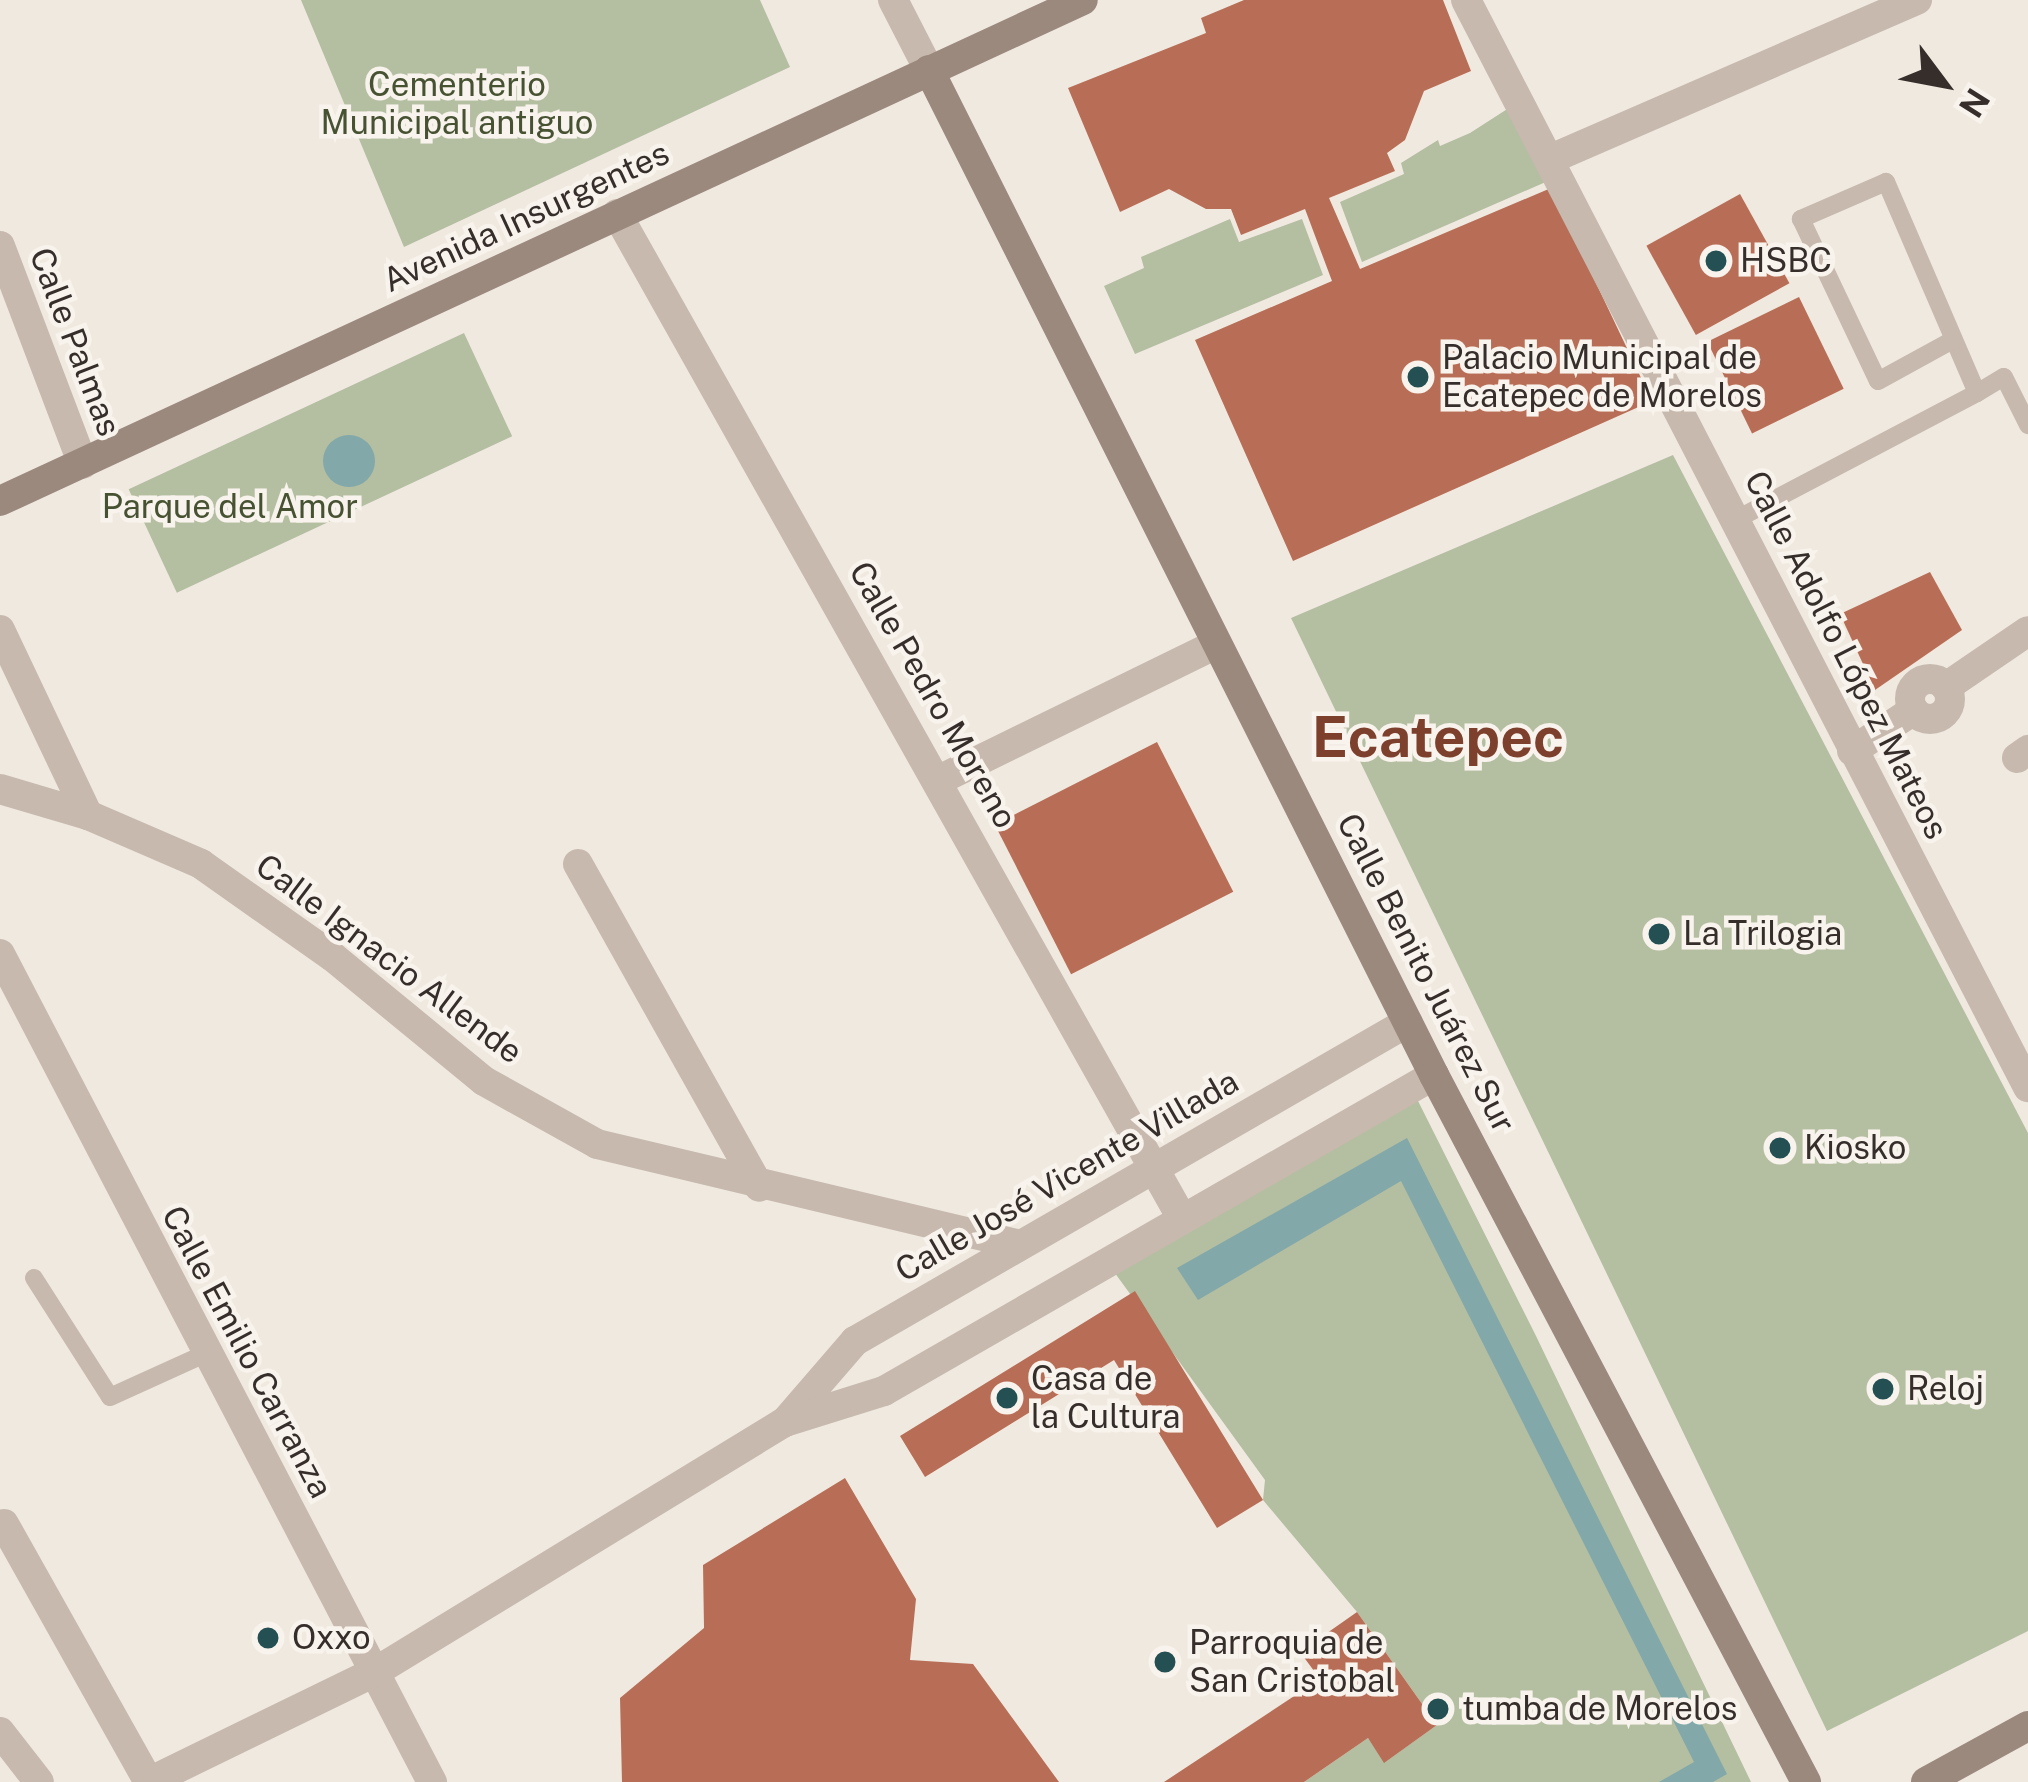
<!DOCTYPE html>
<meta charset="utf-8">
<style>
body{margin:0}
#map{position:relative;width:2028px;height:1782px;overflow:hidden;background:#f0e9e0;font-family:"Public Sans",sans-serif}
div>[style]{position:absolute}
.green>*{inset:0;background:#b4bea1;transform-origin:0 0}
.water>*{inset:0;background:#82a8aa}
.round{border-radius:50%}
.building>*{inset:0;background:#b86e56;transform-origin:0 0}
.lane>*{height:18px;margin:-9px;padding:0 9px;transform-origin:9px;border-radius:9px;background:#c7b9ad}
.street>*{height:30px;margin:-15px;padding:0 15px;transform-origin:15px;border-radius:15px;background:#c7b9ad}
.street>.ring{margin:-15px;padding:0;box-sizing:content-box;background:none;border:30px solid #c7b9ad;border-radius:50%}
.secondary>*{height:30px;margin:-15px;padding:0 15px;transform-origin:15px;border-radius:15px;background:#9b897e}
.dots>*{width:33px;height:33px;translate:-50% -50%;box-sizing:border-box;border:6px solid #f8f3ec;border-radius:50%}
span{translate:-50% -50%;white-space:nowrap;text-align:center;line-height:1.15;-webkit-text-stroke:9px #f8f3ec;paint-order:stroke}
.park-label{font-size:33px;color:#465231}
.street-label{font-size:33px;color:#362e2b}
.poi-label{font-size:33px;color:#362e2b}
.left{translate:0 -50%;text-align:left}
.town-label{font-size:57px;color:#7c402d;font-weight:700}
.north{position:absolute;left:1884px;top:24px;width:120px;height:120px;-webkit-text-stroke:9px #f8f3ec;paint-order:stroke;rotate:122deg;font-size:33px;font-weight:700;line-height:48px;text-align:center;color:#362e2b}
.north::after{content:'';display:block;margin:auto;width:42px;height:54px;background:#362e2b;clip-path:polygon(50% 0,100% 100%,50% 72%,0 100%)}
</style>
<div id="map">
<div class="green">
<i style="clip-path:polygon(301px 0,760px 0,790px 67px,404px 247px)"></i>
<i style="clip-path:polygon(1512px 106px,1548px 181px,1362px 262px,1340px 202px,1404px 174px,1401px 163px,1438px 140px,1440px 146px,1470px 133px)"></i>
<i style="clip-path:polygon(1230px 219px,1239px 242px,1302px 219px,1323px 275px,1135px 354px,1104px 286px,1144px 268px,1141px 257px)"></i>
<i style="left:464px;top:333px;width:114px;height:370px;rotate:65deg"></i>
<i style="clip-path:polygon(1673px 455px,2028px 1133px,2028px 1631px,1827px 1731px,1291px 618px)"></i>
<i style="clip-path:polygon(1414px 1093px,1536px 1336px,1751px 1782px,1304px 1782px,1368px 1738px,1385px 1762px,1437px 1725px,1357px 1612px,1263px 1500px,1265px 1480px,1112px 1269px)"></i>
</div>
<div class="water">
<i class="round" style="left:323px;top:435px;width:52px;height:52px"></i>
<i style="clip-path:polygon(1407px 1138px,1727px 1774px,1713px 1782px,1659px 1782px,1694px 1762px,1401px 1181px,1198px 1300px,1177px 1268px)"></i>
</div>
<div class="building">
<i style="clip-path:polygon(1244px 0,1443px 0,1471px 71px,1424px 91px,1405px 140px,1387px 153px,1395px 171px,1329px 198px,1360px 269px,1551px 188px,1652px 401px,1293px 561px,1195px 340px,1332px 281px,1305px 209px,1241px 235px,1231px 209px,1206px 209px,1169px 189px,1120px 212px,1068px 88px,1206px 33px,1201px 18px)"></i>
<i style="left:1740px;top:194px;width:102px;height:107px;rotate:61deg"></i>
<i style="left:1799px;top:297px;width:102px;height:102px;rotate:64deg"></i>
<i style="clip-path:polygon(1930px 572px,1962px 630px,1875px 690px,1840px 614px)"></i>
<i style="left:1157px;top:742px;width:168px;height:182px;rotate:63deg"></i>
<i style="clip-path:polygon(1135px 1291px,1263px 1500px,1217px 1528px,1114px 1360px,925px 1477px,900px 1436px)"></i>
<i style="clip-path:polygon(845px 1478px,916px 1599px,910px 1660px,973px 1664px,1059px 1782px,622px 1782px,620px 1698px,704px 1628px,703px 1565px)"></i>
<i style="clip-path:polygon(1357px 1612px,1437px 1725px,1384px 1763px,1368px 1738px,1304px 1782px,1164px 1782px,1320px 1679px,1300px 1652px)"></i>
</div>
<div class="lane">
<i style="left:1977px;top:393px;width:31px;rotate:-31deg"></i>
<i style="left:2004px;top:377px;width:54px;rotate:63.4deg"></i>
<i style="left:1737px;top:519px;width:271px;rotate:-27.7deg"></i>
<i style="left:1977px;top:393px;width:230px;rotate:-113.3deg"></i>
<i style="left:1886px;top:182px;width:93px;rotate:156.5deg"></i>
<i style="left:1801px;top:219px;width:179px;rotate:64.6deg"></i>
<i style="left:1878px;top:381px;width:85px;rotate:-28.7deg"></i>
<i style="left:34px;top:1278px;width:141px;rotate:57.4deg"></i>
<i style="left:110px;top:1397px;width:107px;rotate:-24.4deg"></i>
</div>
<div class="street">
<i style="left:893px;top:0;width:79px;rotate:62.8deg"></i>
<i style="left:1466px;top:0;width:1224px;rotate:62.66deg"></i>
<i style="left:1553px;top:158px;width:397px;rotate:-23.5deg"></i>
<i style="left:617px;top:214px;width:1148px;rotate:60.64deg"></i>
<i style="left:0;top:246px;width:233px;rotate:69.2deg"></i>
<i style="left:0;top:630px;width:205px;rotate:64.6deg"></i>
<i class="ring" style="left:1910px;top:679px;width:10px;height:10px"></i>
<i style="left:1946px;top:687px;width:99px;rotate:-34.3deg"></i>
<i style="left:1852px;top:751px;width:74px;rotate:-33.5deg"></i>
<i style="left:2017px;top:758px;width:14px;rotate:-36deg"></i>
<i style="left:941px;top:779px;width:306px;rotate:-26.1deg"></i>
<i style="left:0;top:789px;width:92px;rotate:16.5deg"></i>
<i style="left:88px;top:815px;width:123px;rotate:23.4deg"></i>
<i style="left:201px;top:864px;width:161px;rotate:35.2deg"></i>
<i style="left:333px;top:957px;width:195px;rotate:39.4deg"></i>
<i style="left:484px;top:1081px;width:129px;rotate:29.1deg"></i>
<i style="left:597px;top:1144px;width:432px;rotate:13.4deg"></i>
<i style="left:578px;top:864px;width:370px;rotate:60.7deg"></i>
<i style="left:0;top:954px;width:934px;rotate:62.45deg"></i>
<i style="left:785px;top:1422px;width:107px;rotate:-49.2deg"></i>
<i style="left:855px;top:1341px;width:638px;rotate:-29.98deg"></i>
<i style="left:4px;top:1524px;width:296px;rotate:60.7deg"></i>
<i style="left:0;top:1732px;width:63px;rotate:52deg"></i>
<i style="left:149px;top:1782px;width:251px;rotate:-26deg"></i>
<i style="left:375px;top:1672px;width:480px;rotate:-31.4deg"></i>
<i style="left:785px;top:1422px;width:104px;rotate:-17.4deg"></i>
<i style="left:884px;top:1391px;width:634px;rotate:-29.88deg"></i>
</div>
<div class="secondary">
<i style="left:929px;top:70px;width:1125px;rotate:63.32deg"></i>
<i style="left:1434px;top:1075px;width:799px;rotate:62.25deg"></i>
<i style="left:0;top:501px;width:1193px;rotate:-24.83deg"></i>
<i style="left:1926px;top:1782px;width:116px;rotate:-28.8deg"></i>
</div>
<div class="dots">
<i style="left:1716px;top:261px;background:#255053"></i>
<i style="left:1418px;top:377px;background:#255053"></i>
<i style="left:1659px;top:934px;background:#255053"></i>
<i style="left:1780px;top:1148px;background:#255053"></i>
<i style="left:1883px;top:1389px;background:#255053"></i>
<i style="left:1007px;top:1398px;background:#255053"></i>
<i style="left:268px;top:1638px;background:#255053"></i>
<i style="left:1165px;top:1662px;background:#255053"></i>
<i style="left:1438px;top:1709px;background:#255053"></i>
</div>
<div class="park-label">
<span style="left:457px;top:104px">Cementerio<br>Municipal antiguo</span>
<span style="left:230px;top:507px">Parque del Amor</span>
</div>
<div class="street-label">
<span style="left:526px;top:217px;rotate:-25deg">Avenida Insurgentes</span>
<span style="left:75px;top:342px;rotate:69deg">Calle Palmas</span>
<span style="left:1846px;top:655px;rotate:63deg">Calle Adolfo López Mateos</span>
<span style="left:933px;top:695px;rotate:60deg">Calle Pedro Moreno</span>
<span style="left:389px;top:959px;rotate:37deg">Calle Ignacio Allende</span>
<span style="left:1426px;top:973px;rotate:63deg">Calle Benito Juárez Sur</span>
<span style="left:1067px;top:1176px;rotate:-30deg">Calle José Vicente Villada</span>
<span style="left:247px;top:1352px;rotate:62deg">Calle Emilio Carranza</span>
</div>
<div class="poi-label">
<span class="left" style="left:1740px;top:261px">HSBC</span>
<span class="left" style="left:1442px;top:377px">Palacio Municipal de<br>Ecatepec de Morelos</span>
<span class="left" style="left:1683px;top:934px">La Trilogia</span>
<span class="left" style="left:1804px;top:1148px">Kiosko</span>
<span class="left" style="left:1031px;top:1398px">Casa de<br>la Cultura</span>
<span class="left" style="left:1907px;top:1389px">Reloj</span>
<span class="left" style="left:292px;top:1638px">Oxxo</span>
<span class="left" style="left:1189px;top:1662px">Parroquia de<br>San Cristobal</span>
<span class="left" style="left:1462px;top:1709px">tumba de Morelos</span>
</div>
<div class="town-label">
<span style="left:1438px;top:737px">Ecatepec</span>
</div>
<div class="north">N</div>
</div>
